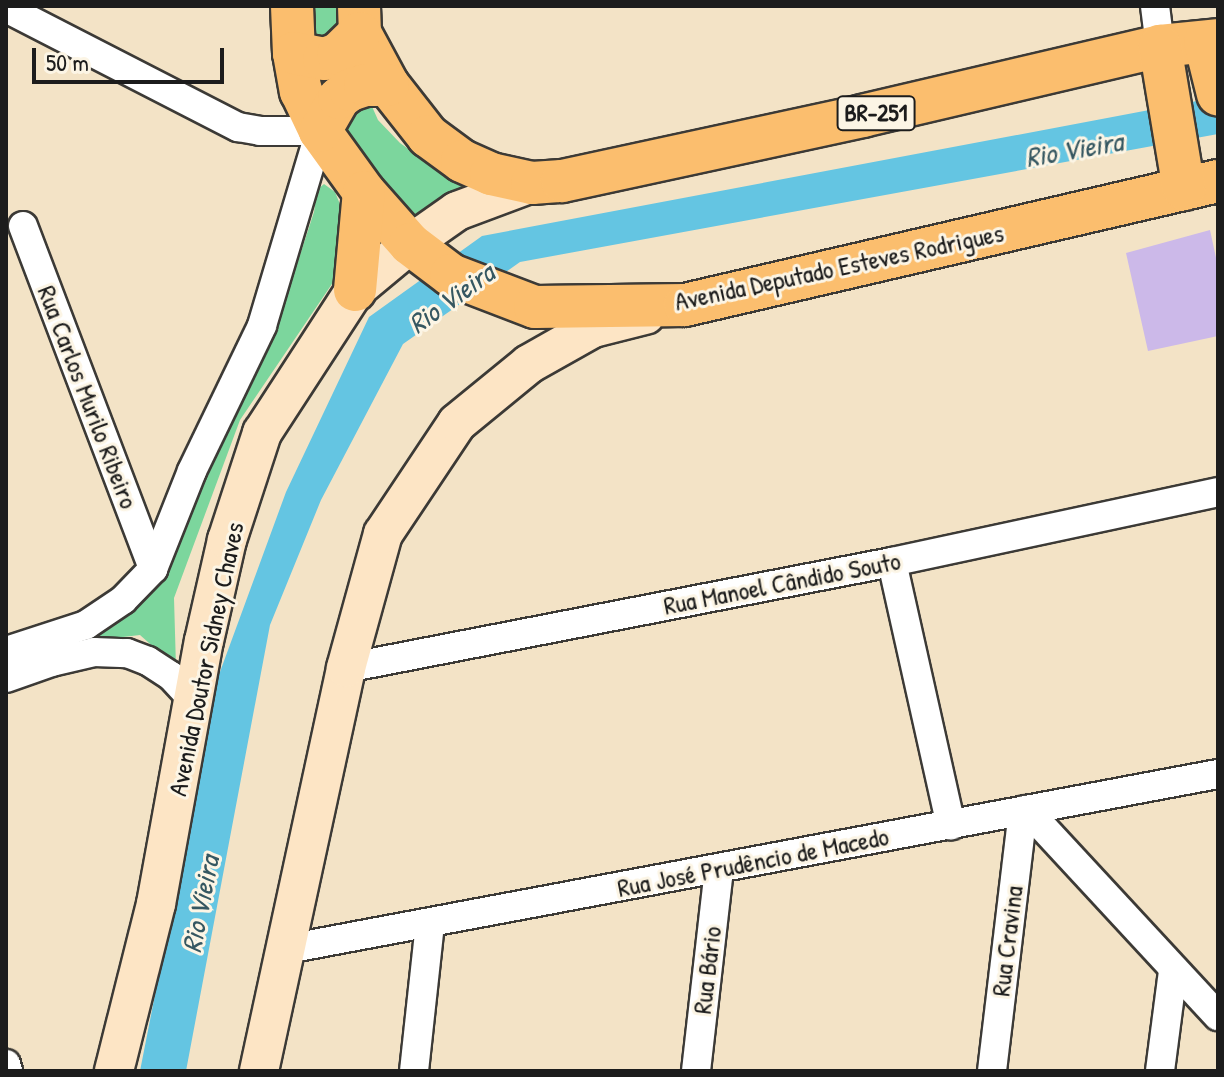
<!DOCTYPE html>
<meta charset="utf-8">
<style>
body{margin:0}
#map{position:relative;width:1224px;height:1077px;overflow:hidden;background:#f3e3c6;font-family:"Patrick Hand",sans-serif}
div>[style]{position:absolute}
.green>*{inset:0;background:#7cd69d}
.water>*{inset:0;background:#64c5e2}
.building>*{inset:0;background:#ccb9e9}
.roads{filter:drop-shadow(2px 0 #3c3a36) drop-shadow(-2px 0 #3c3a36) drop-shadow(0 2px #3c3a36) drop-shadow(0 -2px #3c3a36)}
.minor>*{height:28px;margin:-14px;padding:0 14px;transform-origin:14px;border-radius:14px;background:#fff}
.secondary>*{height:38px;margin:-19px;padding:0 19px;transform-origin:19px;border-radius:19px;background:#fde5c5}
.primary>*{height:42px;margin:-21px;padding:0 21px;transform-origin:21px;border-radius:21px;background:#fbbe6e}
span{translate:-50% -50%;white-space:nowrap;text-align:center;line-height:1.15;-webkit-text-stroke:6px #fcf5e5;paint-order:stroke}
.shield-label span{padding:2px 6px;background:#fcf5e5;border:2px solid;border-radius:6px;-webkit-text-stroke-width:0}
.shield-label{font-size:24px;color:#1c1c1c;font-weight:700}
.street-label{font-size:26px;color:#1c1c1c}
.water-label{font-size:28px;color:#355761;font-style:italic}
.frame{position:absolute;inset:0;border:8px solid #1c1c1c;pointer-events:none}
.scale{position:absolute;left:32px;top:48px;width:192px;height:36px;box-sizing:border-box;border:4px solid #1c1c1c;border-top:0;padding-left:10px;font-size:24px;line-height:28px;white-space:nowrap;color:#1c1c1c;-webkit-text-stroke:6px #fcf5e5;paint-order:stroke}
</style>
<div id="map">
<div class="green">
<i style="clip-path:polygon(305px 6px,336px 6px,339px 33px,311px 43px)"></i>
<i style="clip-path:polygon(327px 77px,370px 102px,378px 120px,400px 143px,428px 163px,469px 184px,467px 187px,425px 208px,418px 221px,385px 195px,321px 93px,320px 78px)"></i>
<i style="clip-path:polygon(324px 184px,335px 192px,344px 214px,336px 278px,240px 420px,174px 598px,176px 667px,140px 635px,72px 643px,114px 626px,158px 586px,168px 554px,255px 354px,284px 304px,314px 212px,317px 190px)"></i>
</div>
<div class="water">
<i style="clip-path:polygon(1218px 97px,1218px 134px,520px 262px,403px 344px,321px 500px,270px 625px,186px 1071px,140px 1071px,217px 680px,286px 492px,369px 317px,482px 236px)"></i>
</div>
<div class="building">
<i style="clip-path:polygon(1210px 230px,1218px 267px,1218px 336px,1148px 351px,1126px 253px)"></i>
</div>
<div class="roads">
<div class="minor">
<i style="left:1155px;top:6px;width:40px;rotate:82.9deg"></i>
<i style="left:6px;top:8px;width:261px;rotate:27.2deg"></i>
<i style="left:238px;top:127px;width:22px;rotate:10deg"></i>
<i style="left:260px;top:131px;width:60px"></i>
<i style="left:320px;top:131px;width:203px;rotate:106.6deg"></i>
<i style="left:262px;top:326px;width:161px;rotate:115.8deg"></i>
<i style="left:192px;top:471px;width:105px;rotate:111.7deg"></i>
<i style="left:153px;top:569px;width:43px;rotate:134.1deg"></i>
<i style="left:123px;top:600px;width:45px;rotate:146deg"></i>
<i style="left:86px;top:625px;width:84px;rotate:162deg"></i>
<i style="left:23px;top:226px;width:367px;rotate:69.2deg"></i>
<i style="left:892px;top:562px;width:270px;rotate:77.4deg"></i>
<i style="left:346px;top:668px;width:556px;rotate:-10.99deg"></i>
<i style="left:892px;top:562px;width:333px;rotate:-12.1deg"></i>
<i style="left:6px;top:678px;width:49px;rotate:-19.2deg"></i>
<i style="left:52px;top:662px;width:43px;rotate:-13.4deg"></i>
<i style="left:94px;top:652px;width:33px;rotate:2deg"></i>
<i style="left:127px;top:653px;width:22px;rotate:21deg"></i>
<i style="left:148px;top:661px;width:27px;rotate:33deg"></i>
<i style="left:171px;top:676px;width:34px;rotate:47deg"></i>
<i style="left:1027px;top:810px;width:281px;rotate:47.2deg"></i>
<i style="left:287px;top:949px;width:947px;rotate:-10.65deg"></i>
<i style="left:6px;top:1064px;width:7px;rotate:74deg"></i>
<i style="left:414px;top:1071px;width:149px;rotate:-83.8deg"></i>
<i style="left:696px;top:1071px;width:203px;rotate:-83.5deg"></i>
<i style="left:992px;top:1071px;width:262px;rotate:-83.2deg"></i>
<i style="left:1160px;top:1071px;width:101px;rotate:-82.6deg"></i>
</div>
<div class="secondary">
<i style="left:114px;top:1071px;width:172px;rotate:-75.9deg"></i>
<i style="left:156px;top:904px;width:267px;rotate:-79.7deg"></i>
<i style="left:204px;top:641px;width:104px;rotate:-77.2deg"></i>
<i style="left:227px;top:540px;width:113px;rotate:-71.9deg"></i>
<i style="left:262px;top:433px;width:171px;rotate:-57deg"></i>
<i style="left:355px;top:290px;width:72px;rotate:-39.9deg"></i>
<i style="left:410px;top:244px;width:57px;rotate:-35.1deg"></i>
<i style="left:457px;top:211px;width:80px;rotate:-20.5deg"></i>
<i style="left:259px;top:1071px;width:412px;rotate:-77.8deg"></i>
<i style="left:346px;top:668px;width:139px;rotate:-74.6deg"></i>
<i style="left:383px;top:534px;width:133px;rotate:-56.3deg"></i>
<i style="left:457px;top:423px;width:93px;rotate:-39.3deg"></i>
<i style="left:529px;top:364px;width:73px;rotate:-29.4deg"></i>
<i style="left:593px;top:328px;width:54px;rotate:-14deg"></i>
</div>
<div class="primary">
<i style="left:292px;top:6px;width:47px;rotate:87.6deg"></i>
<i style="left:294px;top:53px;width:39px;rotate:80deg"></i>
<i style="left:301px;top:91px;width:44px;rotate:64.6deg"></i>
<i style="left:320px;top:131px;width:75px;rotate:54.2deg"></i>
<i style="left:364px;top:192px;width:69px;rotate:48.5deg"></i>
<i style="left:410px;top:244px;width:51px;rotate:37.1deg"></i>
<i style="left:451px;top:275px;width:90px;rotate:20.9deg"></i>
<i style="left:535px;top:307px;width:150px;rotate:-0.8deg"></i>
<i style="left:685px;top:305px;width:547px;rotate:-13.1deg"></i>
<i style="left:359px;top:6px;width:27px;rotate:88deg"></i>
<i style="left:360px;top:33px;width:59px;rotate:61.7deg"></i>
<i style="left:388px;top:85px;width:65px;rotate:51.9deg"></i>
<i style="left:428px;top:136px;width:42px;rotate:36.3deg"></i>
<i style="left:462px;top:161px;width:32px;rotate:24deg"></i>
<i style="left:491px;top:174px;width:42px;rotate:12.4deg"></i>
<i style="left:532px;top:183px;width:30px;rotate:-4deg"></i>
<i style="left:562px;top:181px;width:307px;rotate:-12.2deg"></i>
<i style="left:862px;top:116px;width:306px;rotate:-13.2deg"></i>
<i style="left:1160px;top:46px;width:58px;rotate:-5.9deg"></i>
<i style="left:1205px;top:42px;width:54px;rotate:76deg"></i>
<i style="left:1160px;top:46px;width:145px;rotate:80.5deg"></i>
<i style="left:294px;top:53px;width:31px;rotate:11deg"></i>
<i style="left:324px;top:59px;width:15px;rotate:-20deg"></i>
<i style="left:338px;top:54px;width:30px;rotate:-44deg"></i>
<i style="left:320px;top:131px;width:38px;rotate:-60deg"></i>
<i style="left:339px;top:98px;width:14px;rotate:-36deg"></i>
<i style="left:350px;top:90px;width:16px;rotate:-18deg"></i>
<i style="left:365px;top:85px;width:23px"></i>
<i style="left:355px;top:290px;width:98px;rotate:-84.8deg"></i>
</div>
</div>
<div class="shield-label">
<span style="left:876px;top:113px">BR-251</span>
</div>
<div class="street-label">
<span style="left:839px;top:267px;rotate:-12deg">Avenida Deputado Esteves Rodrigues</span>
<span style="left:88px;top:397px;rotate:69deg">Rua Carlos Murilo Ribeiro</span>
<span style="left:782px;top:583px;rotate:-11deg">Rua Manoel Cândido Souto</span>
<span style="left:206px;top:659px;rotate:-78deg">Avenida Doutor Sidney Chaves</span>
<span style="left:753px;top:862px;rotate:-11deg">Rua José Prudêncio de Macedo</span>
<span style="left:1007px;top:941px;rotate:-83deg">Rua Cravina</span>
<span style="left:707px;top:970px;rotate:-83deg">Rua Bário</span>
</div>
<div class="water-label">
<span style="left:1074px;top:149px;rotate:-10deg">Rio Vieira</span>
<span style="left:451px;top:298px;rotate:-36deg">Rio Vieira</span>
<span style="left:200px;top:904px;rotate:-79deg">Rio Vieira</span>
</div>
<div class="frame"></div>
<div class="scale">50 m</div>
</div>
